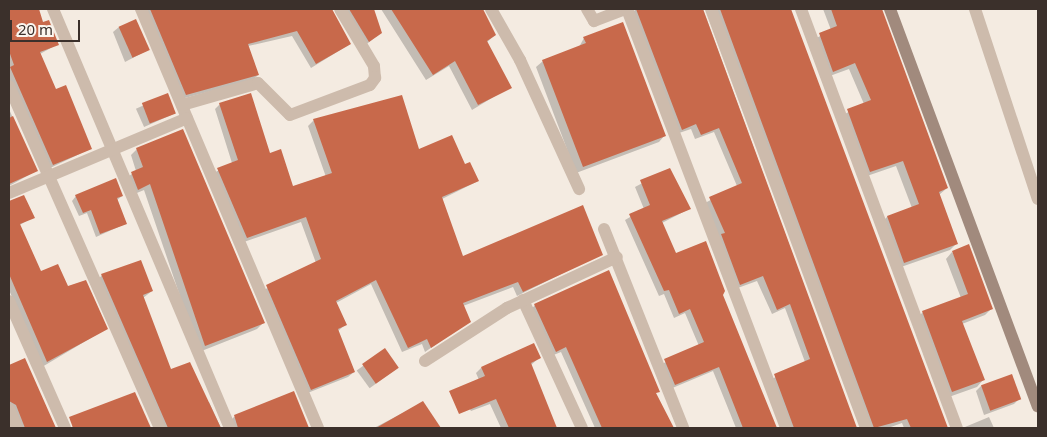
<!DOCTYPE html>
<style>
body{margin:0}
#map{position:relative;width:1047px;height:437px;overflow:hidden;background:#f4ebe1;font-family:"Noto Sans",sans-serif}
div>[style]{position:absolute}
.shadow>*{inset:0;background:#0003;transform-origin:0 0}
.building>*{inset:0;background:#c8694b;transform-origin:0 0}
.lane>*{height:12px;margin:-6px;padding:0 6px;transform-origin:6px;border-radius:6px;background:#cdbbac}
.street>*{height:12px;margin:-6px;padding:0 6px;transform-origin:6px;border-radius:6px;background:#cdbbac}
.secondary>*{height:12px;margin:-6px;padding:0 6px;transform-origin:6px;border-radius:6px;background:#a18a7d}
span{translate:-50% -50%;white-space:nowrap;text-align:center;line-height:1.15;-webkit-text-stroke:4px #fbf5ee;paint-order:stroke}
.frame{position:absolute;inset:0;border:10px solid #3b302b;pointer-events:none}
.scale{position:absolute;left:10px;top:20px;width:70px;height:22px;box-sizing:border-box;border:2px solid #3b302b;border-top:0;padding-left:6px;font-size:15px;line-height:18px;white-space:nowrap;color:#3b302b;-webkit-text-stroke:4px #fbf5ee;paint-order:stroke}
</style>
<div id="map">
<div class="shadow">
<i style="clip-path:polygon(9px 9px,38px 9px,42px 24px,58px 44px,40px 54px,55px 90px,90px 149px,48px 169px,9px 85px)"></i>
<i style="clip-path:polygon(146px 9px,331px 9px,350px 44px,311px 68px,292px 36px,248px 46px,258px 75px,253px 80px,181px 99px)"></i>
<i style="clip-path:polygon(341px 9px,373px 9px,381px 33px,364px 46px)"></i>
<i style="clip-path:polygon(381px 9px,482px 9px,495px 35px,486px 43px,510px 87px,472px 110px,449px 66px,426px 80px)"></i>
<i style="clip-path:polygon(636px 9px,703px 9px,856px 428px,788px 428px,770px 380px,805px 362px,785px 308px,772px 314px,757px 281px,735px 289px,705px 203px,737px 186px,714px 132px,695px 139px,691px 129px,676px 134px,631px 14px)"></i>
<i style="clip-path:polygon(711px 9px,790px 9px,947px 428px,904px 428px,902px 423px,888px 428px,868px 428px)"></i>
<i style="clip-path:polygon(823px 9px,871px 9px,947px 188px,939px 195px,956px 244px,950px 250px,898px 268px,881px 223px,887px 217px,912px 208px,896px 166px,864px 177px,841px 116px,864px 104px,849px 69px,827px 77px,813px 40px,831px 30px)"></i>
<i style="clip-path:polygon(119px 27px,148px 50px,125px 62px,113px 32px)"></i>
<i style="clip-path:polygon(584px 38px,665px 135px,659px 142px,576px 173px,536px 67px,543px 61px,579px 47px)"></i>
<i style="left:167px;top:95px;width:20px;height:34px;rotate:66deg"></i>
<i style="clip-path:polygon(220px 104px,270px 154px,292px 187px,326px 177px,308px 126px,314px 120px,464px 166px,478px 181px,442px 199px,462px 257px,601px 254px,517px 296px,513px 287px,463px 306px,469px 321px,425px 352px,422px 344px,402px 352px,371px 284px,336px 303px,345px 325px,338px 331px,354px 372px,348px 377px,305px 394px,262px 291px,316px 263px,301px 222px,241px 243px,212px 174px,232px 163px,215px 109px)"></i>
<i style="clip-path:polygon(9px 109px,36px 171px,9px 186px)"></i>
<i style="clip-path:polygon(137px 149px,263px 323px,257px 329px,199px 352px,144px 190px,132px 195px,125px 179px,136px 171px,131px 155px)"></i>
<i style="clip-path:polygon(669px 169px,689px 209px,662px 223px,676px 254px,721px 295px,776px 428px,736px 428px,713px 371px,670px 389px,660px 365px,699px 346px,685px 313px,674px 318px,664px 294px,659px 296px,625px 220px,644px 209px,635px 187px)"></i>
<i style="clip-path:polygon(76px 196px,122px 196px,117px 200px,125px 224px,96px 237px,87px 213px,79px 216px,72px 201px)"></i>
<i style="clip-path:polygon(24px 197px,33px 217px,10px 231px,9px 202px)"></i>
<i style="clip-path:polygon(20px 229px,41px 273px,67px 287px,106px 329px,42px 367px,9px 290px,9px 234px)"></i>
<i style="clip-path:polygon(952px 252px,992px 308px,985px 315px,962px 324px,983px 380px,977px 387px,946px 398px,916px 319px,923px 312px,961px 298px,946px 259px)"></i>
<i style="clip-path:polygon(102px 275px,152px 291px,143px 298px,170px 371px,206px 404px,209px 402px,221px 428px,162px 428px,97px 281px)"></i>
<i style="clip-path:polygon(535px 305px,658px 391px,655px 394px,672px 428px,595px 428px,561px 352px,551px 356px,530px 311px)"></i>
<i style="left:385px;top:350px;width:22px;height:35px;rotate:54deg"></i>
<i style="clip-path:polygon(539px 358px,531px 365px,556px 428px,501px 428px,490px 404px,471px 411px,459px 391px,479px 380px,476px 373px,481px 368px)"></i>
<i style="clip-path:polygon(25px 360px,55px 428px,19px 428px,9px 408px,9px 366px)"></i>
<i style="clip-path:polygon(981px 386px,1019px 399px,1014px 404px,984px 415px,976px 391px)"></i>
<i style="clip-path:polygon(293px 393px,308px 428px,230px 428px,229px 422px,234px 417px)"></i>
<i style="clip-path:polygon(135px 394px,150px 428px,83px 428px,79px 418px)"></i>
<i style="clip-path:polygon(422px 403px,427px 423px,418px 428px,374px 428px)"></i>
<i style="clip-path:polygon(989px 417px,994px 428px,964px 428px,965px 427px)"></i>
</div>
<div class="building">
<i style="clip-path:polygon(9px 9px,39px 9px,43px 22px,49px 20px,59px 45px,40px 52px,56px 89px,66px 85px,92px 149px,53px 165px,10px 67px,14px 65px,9px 51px)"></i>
<i style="clip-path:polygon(150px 9px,332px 9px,351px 44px,316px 64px,297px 31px,248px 44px,259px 75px,186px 95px)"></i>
<i style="clip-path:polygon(349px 9px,374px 9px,382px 33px,369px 42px)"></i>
<i style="clip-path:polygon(391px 9px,483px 9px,496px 35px,487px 41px,512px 88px,478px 105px,455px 61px,433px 75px)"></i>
<i style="clip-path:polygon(636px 9px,703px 9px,857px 428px,794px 428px,774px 374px,810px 359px,790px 304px,777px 310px,763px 276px,740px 285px,721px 234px,725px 233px,709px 197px,742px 183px,719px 128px,701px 135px,696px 124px,682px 130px)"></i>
<i style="clip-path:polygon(720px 9px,791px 9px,948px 428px,911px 428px,907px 419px,874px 428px)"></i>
<i style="clip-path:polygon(831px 9px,882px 9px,948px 188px,939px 192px,958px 244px,904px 263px,887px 216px,919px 204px,903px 161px,870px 172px,847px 109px,871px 100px,855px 63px,833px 72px,819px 33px,837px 26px)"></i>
<i style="left:136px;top:19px;width:34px;height:19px;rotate:66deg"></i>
<i style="clip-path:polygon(623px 22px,666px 136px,583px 167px,542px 60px,586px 43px,583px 37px)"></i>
<i style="left:168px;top:93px;width:22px;height:28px;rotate:69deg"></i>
<i style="clip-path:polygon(251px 93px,270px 153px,281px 149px,293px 186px,332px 173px,313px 119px,402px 95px,419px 149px,452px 135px,465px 164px,470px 162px,479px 181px,442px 197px,463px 256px,583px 205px,603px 255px,523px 292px,518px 282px,463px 303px,471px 322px,431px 348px,427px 339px,408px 348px,376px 280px,336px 301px,347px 325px,338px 329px,355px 372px,311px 390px,266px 285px,321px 259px,306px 217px,247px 238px,217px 168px,238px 160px,219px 103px)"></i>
<i style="clip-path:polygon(13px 116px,38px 171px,9px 184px,9px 118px)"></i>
<i style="clip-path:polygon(183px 129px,265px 323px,205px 346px,150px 184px,138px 190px,131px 172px,143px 167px,136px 148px)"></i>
<i style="clip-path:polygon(670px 168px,691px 209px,662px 221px,676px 253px,706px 241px,725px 291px,723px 295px,777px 428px,743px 428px,719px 367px,675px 385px,664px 359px,704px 342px,690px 309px,679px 314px,669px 290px,664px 291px,629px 214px,650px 205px,640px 180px)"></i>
<i style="clip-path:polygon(116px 178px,123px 196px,117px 198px,127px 224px,100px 234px,91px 210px,83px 213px,75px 195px)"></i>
<i style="clip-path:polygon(24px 195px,35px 218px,20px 224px,41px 271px,58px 264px,68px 286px,86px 280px,108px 329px,47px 362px,9px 274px,9px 201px)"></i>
<i style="clip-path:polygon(969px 244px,993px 309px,962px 321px,985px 380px,952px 392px,922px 311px,968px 294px,952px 251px)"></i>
<i style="clip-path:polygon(141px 260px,153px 291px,143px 295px,171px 369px,190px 362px,221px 428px,168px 428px,101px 274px)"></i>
<i style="clip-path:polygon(609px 270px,660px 392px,656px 393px,674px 428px,602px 428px,566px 347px,556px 352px,534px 304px)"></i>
<i style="clip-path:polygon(534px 343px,541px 358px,531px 363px,557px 428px,509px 428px,496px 399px,459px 414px,449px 391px,485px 376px,481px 367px)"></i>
<i style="left:385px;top:348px;width:24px;height:28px;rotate:55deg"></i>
<i style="clip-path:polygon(25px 358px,56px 428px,25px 428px,16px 405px,9px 401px,9px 365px)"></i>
<i style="left:1012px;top:374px;width:27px;height:33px;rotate:70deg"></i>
<i style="clip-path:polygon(294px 391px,309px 428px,238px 428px,234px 415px)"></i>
<i style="clip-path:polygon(135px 392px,151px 428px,73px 428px,69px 417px)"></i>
<i style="clip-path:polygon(423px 401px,441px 428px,376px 428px)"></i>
</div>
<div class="lane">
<i style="left:975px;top:9px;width:200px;rotate:71.7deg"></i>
</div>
<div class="street">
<i style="left:53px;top:9px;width:455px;rotate:67.1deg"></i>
<i style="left:141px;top:9px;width:455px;rotate:67.1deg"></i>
<i style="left:491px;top:9px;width:59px;rotate:60.4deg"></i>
<i style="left:520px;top:60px;width:142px;rotate:65.4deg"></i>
<i style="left:587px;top:9px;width:14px;rotate:60deg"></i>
<i style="left:594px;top:21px;width:33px;rotate:-21deg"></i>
<i style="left:627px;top:9px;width:448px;rotate:69.2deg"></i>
<i style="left:711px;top:9px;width:447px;rotate:69.7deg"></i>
<i style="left:801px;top:9px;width:447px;rotate:69.6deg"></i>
<i style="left:9px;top:86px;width:374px;rotate:66.2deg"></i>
<i style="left:182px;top:105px;width:79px;rotate:-16.1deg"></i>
<i style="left:258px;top:83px;width:45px;rotate:45deg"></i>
<i style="left:290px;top:115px;width:85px;rotate:-20.6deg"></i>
<i style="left:370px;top:85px;width:9px;rotate:-54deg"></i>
<i style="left:375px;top:78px;width:12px;rotate:-95deg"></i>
<i style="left:374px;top:66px;width:66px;rotate:-120.8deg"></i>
<i style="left:9px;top:193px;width:193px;rotate:-22.8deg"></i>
<i style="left:604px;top:229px;width:214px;rotate:68.3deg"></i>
<i style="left:523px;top:300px;width:141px;rotate:65.3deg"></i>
<i style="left:9px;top:301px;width:139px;rotate:66.2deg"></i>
<i style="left:425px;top:361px;width:98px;rotate:-32.9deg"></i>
<i style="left:507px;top:308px;width:121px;rotate:-24.9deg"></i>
<i style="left:9px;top:409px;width:21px;rotate:67deg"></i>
</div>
<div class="secondary">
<i style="left:890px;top:9px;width:424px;rotate:69.6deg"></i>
</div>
<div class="frame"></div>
<div class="scale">20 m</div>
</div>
